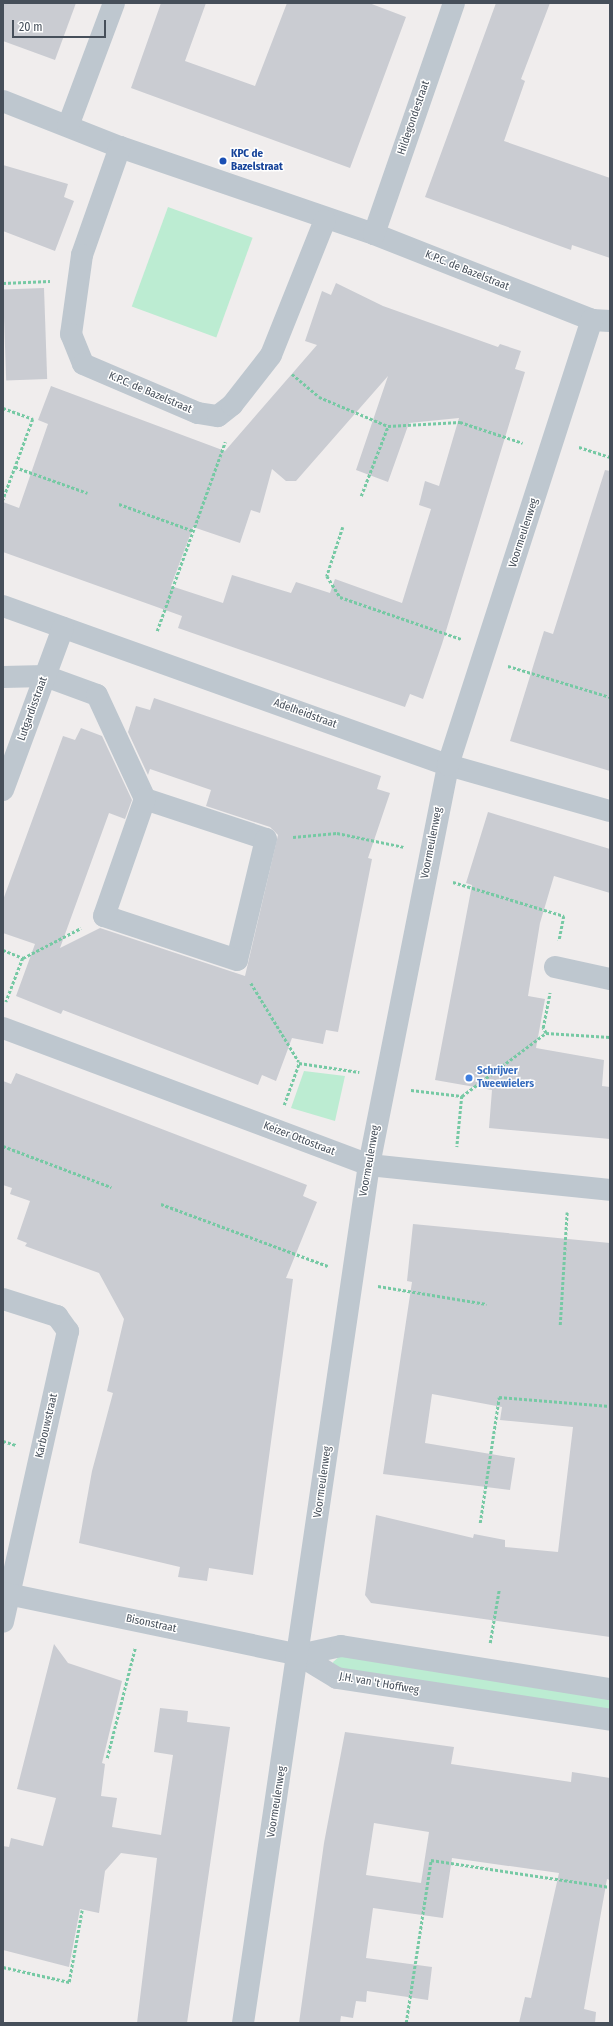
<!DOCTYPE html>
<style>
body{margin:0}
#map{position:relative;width:613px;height:2026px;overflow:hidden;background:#f0eded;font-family:"Fira Sans Condensed",sans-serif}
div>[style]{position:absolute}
.green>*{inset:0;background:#bcecd2;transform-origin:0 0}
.building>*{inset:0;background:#caccd2;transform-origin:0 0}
.path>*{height:2.5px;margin-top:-1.25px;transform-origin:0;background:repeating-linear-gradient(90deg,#76c9a4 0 3px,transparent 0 5px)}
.minor>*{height:22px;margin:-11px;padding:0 11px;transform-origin:11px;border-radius:11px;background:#bec7cf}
.dots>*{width:11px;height:11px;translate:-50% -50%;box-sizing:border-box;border:2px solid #fff;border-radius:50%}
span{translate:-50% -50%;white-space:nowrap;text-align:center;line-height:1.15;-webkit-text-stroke:3px #fff;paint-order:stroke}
.street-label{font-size:11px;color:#464f5a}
.transit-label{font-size:11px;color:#164399;font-weight:700}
.left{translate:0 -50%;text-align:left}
.shop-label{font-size:11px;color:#366cbe;font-weight:700}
.frame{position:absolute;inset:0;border:4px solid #464f5a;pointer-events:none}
.scale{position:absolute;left:12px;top:20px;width:94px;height:18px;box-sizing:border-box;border:2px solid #464f5a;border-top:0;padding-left:5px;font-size:12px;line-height:14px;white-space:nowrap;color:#464f5a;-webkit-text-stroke:3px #fff;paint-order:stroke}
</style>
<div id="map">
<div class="green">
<i style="left:168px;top:207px;width:90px;height:106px;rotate:20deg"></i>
<i style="clip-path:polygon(304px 1071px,345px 1076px,335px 1121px,291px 1108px)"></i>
<i style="clip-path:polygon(340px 1656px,610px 1697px,610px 1713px,334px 1667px,333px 1662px)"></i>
</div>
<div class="building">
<i style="clip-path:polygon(3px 3px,76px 3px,55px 60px,3px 41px)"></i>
<i style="clip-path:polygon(161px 3px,206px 3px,185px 61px,255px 86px,287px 3px,369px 3px,406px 17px,350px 168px,131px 88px)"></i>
<i style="clip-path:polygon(496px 3px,550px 3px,521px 79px,525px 81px,504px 141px,610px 178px,610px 258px,572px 245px,571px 250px,425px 197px)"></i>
<i style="clip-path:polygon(3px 165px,68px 184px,64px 197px,74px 201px,55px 251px,3px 231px)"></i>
<i style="clip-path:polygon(evenodd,336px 283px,383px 306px,498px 347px,500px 344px,521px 351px,515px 369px,525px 372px,442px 644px,423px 699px,410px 694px,405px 707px,178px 628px,182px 616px,3px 552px,3px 502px,19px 508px,48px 424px,38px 420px,51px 386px,225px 451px,317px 345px,305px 341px,322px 291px,331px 295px,336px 283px,388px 376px,356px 470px,388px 482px,409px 423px,459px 418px,439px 486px,425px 481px,419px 505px,431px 509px,402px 603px,335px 579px,330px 593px,296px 582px,291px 593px,232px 575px,223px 603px,171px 586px,193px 527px,240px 543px,251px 510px,260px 513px,272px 469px,286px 481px,296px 481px,388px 376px)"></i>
<i style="left:44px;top:288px;width:91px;height:41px;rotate:88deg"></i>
<i style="clip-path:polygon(605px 470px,610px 471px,610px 771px,510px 741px,544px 631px,553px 634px)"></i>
<i style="clip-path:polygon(154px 698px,381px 776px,377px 789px,390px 793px,368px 858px,372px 859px,338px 1032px,326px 1030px,323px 1044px,292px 1038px,276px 1081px,262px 1075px,258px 1085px,63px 1010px,61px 1014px,16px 996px,35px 944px,3px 933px,3px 900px,63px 736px,75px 740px,81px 728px,102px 736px,132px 800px,125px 819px,109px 813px,60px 948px,100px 928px,245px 976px,278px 835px,270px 827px,206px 806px,211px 790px,150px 769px,148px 775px,128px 732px,136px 706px,150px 710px)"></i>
<i style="clip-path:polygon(488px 812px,610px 849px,610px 893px,554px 876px,540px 923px,528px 996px,545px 999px,536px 1048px,604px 1060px,602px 1086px,610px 1087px,610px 1139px,489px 1128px,492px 1090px,435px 1080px,472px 885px,466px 883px)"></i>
<i style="clip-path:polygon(16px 1073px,307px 1185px,303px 1196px,317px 1202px,286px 1278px,293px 1279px,253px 1575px,209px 1568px,207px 1581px,178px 1577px,180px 1567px,79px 1543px,92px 1471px,113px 1393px,107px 1391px,124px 1319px,99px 1273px,25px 1246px,27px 1243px,17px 1239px,30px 1201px,10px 1194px,12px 1188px,3px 1185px,3px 1081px,11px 1084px)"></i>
<i style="clip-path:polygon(413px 1224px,610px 1243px,610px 1637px,371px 1603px,365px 1595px,376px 1515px,473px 1538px,474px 1534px,505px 1540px,505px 1547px,558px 1552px,573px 1427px,500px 1420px,502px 1407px,432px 1394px,425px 1443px,515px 1458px,510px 1490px,383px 1474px,412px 1282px,407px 1281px)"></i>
<i style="clip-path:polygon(54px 1644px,68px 1663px,122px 1681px,102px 1763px,105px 1764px,101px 1796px,117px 1798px,112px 1827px,161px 1835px,173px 1755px,154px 1752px,160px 1708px,188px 1711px,187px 1722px,230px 1727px,187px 2023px,137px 2023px,157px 1858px,121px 1853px,105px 1871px,99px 1913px,80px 1909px,69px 1967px,3px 1950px,3px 1846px,9px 1847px,11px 1838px,43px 1846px,56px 1798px,17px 1789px)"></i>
<i style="clip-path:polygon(evenodd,345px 1732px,454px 1747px,451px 1764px,571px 1782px,572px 1772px,610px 1778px,610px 1880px,607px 1879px,584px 2009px,596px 2012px,595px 2023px,519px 2023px,525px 1997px,531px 1998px,559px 1873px,452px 1858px,443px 1918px,373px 1908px,366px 1958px,432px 1967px,428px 2000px,367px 1991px,366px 2002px,356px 2001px,353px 2018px,341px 2016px,340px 2023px,299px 2023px,324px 1843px,345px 1732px,374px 1823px,429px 1832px,421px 1883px,366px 1875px,374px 1823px)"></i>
</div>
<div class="path">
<i style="left:3px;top:283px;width:47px;rotate:-2.4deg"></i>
<i style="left:292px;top:374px;width:35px;rotate:40deg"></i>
<i style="left:319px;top:397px;width:75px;rotate:22.8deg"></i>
<i style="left:388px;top:426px;width:72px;rotate:-3.2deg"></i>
<i style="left:460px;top:422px;width:66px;rotate:18.4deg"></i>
<i style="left:3px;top:408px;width:32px;rotate:20deg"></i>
<i style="left:33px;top:419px;width:86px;rotate:110.3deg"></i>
<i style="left:579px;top:447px;width:33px;rotate:18deg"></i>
<i style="left:15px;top:467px;width:77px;rotate:19.6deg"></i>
<i style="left:361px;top:496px;width:75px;rotate:-68.9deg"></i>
<i style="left:119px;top:504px;width:80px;rotate:19.8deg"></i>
<i style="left:343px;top:527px;width:52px;rotate:108.1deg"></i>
<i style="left:327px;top:576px;width:25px;rotate:58deg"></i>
<i style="left:340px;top:597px;width:128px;rotate:19.1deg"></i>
<i style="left:157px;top:631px;width:201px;rotate:-70.2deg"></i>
<i style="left:508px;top:666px;width:107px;rotate:16.9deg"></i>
<i style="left:293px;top:837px;width:44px;rotate:-5.2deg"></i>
<i style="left:337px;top:833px;width:68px;rotate:11.8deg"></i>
<i style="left:453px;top:882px;width:116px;rotate:17deg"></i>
<i style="left:564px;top:916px;width:25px;rotate:101deg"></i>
<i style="left:3px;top:950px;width:22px;rotate:22deg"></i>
<i style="left:23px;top:958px;width:47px;rotate:111.1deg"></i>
<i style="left:23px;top:958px;width:65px;rotate:-27.3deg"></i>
<i style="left:251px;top:983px;width:92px;rotate:58.7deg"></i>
<i style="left:546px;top:1033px;width:6px;rotate:-121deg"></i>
<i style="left:543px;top:1028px;width:36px;rotate:-79deg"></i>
<i style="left:411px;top:1090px;width:51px;rotate:6.7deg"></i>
<i style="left:462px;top:1096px;width:51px;rotate:95.6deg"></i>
<i style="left:462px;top:1096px;width:105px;rotate:-36.9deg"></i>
<i style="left:546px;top:1033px;width:64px;rotate:3.6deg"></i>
<i style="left:284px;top:1105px;width:45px;rotate:-70.3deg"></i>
<i style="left:299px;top:1063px;width:61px;rotate:8.5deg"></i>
<i style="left:3px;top:1146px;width:116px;rotate:20.8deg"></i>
<i style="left:161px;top:1204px;width:178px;rotate:20.4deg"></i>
<i style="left:378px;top:1286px;width:110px;rotate:9.4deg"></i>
<i style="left:560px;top:1325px;width:113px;rotate:-86.5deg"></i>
<i style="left:3px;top:1441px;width:14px;rotate:17deg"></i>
<i style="left:480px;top:1523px;width:127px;rotate:-81.4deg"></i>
<i style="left:499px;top:1397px;width:111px;rotate:4.6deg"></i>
<i style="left:490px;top:1643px;width:54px;rotate:-80.4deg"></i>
<i style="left:107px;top:1758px;width:114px;rotate:-75.7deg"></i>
<i style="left:3px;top:1967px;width:68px;rotate:12.8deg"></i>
<i style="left:69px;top:1982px;width:73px;rotate:-79.8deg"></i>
<i style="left:406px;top:2023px;width:165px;rotate:-81.3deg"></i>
<i style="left:431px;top:1860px;width:181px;rotate:8.6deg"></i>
</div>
<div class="minor">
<i style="left:3px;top:101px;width:126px;rotate:21.5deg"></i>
<i style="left:120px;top:147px;width:268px;rotate:18.9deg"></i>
<i style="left:374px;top:234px;width:234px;rotate:21.5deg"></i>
<i style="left:592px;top:320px;width:18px;rotate:3deg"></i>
<i style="left:68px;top:126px;width:131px;rotate:-69.5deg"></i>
<i style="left:120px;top:147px;width:114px;rotate:109.4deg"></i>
<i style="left:82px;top:255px;width:80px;rotate:97.9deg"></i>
<i style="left:71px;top:334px;width:32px;rotate:68deg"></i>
<i style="left:83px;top:364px;width:125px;rotate:23.1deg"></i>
<i style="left:198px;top:413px;width:20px;rotate:9deg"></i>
<i style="left:218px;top:416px;width:18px;rotate:-38deg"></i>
<i style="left:232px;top:405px;width:63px;rotate:-52deg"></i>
<i style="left:271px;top:355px;width:145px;rotate:-68.2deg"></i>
<i style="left:374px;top:234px;width:244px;rotate:-70.9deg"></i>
<i style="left:3px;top:606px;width:473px;rotate:19.7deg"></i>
<i style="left:448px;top:765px;width:168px;rotate:15.9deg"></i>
<i style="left:3px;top:677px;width:42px;rotate:-1.4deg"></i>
<i style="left:45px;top:676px;width:55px;rotate:20.1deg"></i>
<i style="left:97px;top:695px;width:115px;rotate:65.2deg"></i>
<i style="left:3px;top:790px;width:173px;rotate:-69.7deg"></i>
<i style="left:145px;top:799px;width:127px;rotate:18.3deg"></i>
<i style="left:266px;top:839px;width:124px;rotate:103.5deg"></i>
<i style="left:237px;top:960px;width:140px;rotate:-161.7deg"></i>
<i style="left:104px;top:916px;width:124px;rotate:-70.7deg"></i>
<i style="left:555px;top:967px;width:56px;rotate:12.3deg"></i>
<i style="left:3px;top:1028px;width:391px;rotate:20.5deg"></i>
<i style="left:369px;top:1165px;width:242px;rotate:5.9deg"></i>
<i style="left:3px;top:1299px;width:57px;rotate:17.5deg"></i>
<i style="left:57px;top:1316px;width:19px;rotate:54deg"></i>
<i style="left:68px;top:1331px;width:298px;rotate:102.6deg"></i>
<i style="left:3px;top:1593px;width:302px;rotate:11.8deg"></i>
<i style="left:299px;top:1655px;width:44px;rotate:31.2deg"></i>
<i style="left:337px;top:1678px;width:276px;rotate:8.7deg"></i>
<i style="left:299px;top:1655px;width:43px;rotate:-12.1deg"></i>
<i style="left:341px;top:1646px;width:272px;rotate:9.1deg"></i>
<i style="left:243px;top:2023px;width:867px;rotate:-81.65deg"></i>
<i style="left:369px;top:1165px;width:408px;rotate:-78.8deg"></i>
<i style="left:448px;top:765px;width:468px;rotate:-72.1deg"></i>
</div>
<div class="dots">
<i style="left:223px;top:161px;background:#1a4fb4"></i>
<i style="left:469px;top:1078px;background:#3f7fe0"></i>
</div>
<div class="street-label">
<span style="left:414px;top:118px;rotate:-71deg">Hildegondestraat</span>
<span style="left:467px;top:271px;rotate:22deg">K.P.C. de Bazelstraat</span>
<span style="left:150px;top:393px;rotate:23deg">K.P.C. de Bazelstraat</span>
<span style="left:524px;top:533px;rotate:-72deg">Voormeulenweg</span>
<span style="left:33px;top:709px;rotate:-70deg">Lutgardisstraat</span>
<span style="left:305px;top:714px;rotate:20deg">Adelheidstraat</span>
<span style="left:432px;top:843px;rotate:-79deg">Voormeulenweg</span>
<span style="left:299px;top:1139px;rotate:21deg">Keizer Ottostraat</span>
<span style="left:370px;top:1161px;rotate:-80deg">Voormeulenweg</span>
<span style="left:47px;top:1426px;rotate:-77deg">Karbouwstraat</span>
<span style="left:323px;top:1482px;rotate:-82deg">Voormeulenweg</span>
<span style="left:151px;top:1624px;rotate:12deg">Bisonstraat</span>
<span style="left:379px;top:1684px;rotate:10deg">J.H. van 't Hoffweg</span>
<span style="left:277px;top:1802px;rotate:-81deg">Voormeulenweg</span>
</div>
<div class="transit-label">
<span class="left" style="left:231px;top:161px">KPC de<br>Bazelstraat</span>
</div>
<div class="shop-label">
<span class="left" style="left:477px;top:1078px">Schrijver<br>Tweewielers</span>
</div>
<div class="frame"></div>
<div class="scale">20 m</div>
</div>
